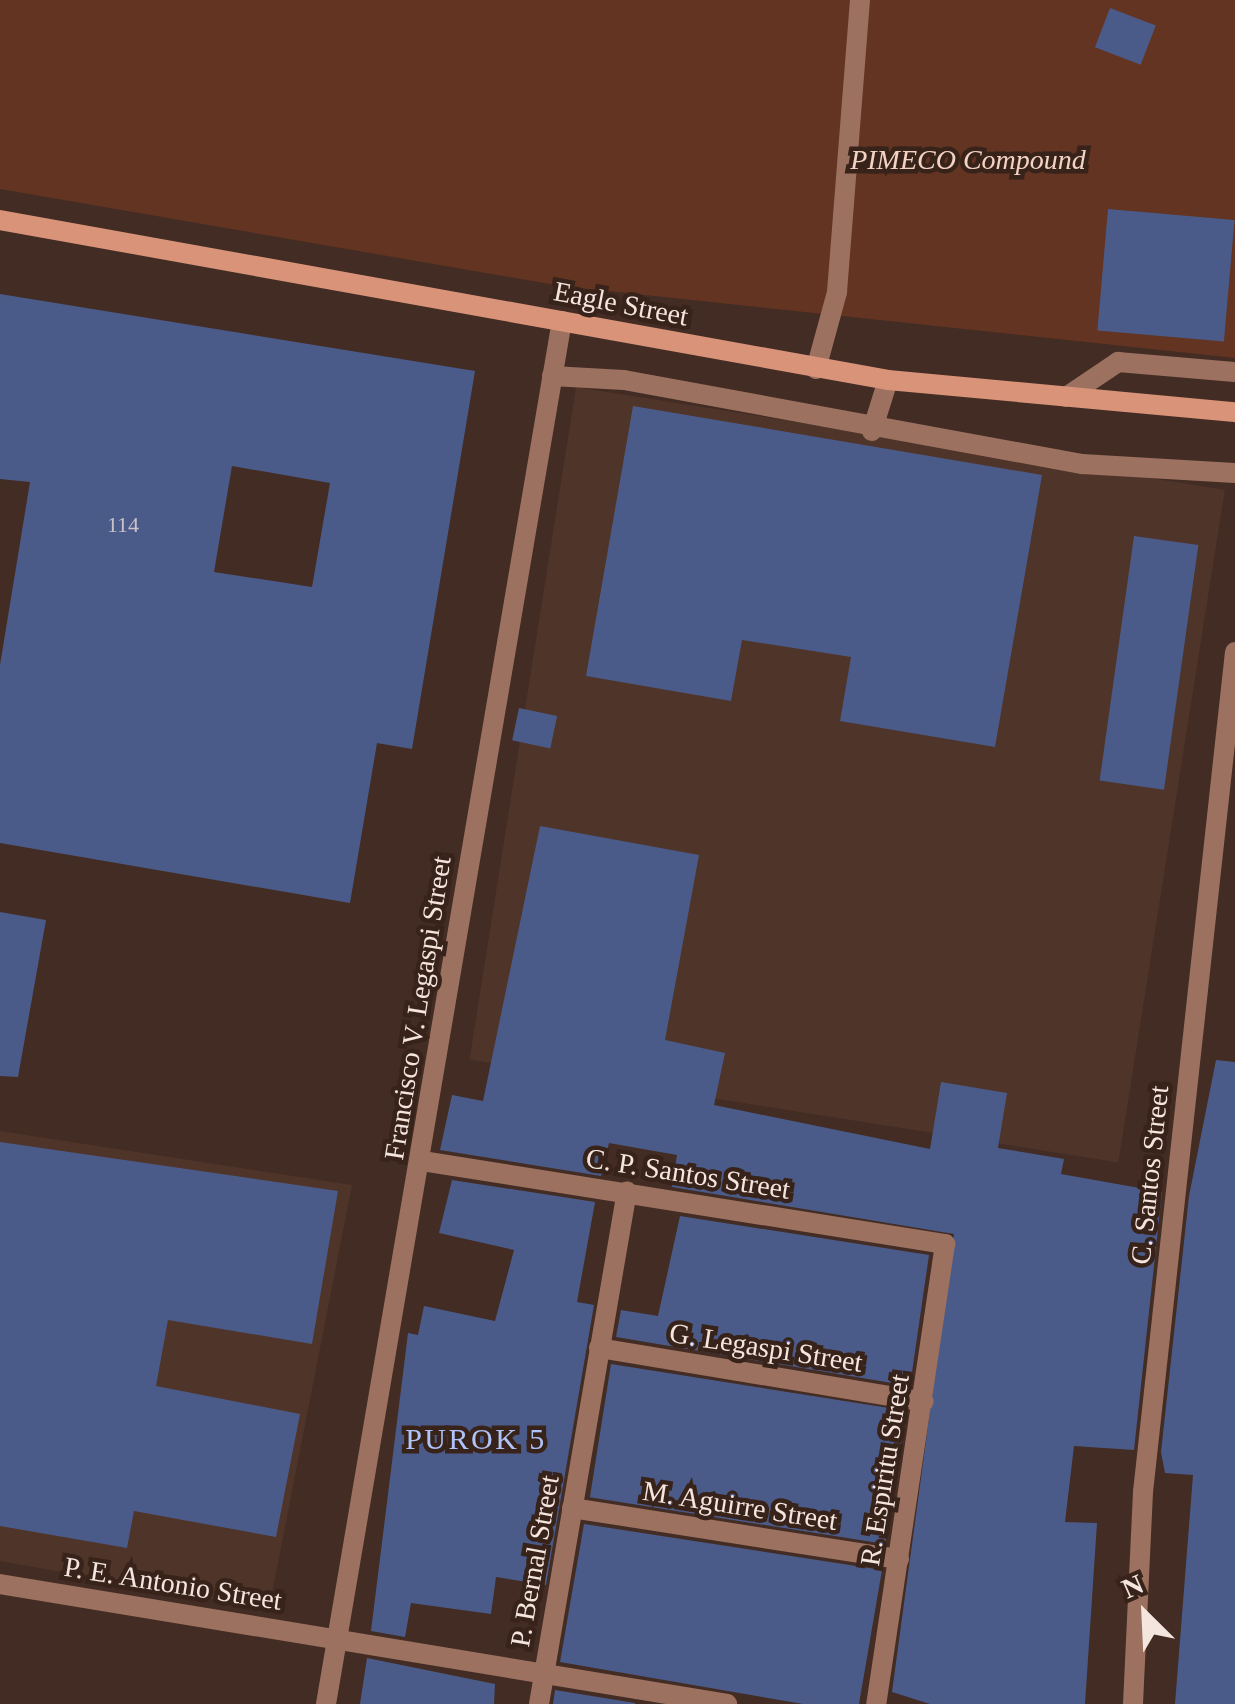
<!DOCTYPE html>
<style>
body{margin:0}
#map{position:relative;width:1235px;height:1704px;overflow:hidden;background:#422c24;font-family:Georgia,serif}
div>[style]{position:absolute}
.built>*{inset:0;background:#4f3429;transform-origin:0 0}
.green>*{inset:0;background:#623421}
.building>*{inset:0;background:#4b5b89;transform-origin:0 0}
.service>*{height:20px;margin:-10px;padding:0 10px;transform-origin:10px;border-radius:10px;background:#9c7160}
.minor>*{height:20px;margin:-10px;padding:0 10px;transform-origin:10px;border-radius:10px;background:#9c7160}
.secondary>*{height:20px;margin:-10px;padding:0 10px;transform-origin:10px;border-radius:10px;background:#d89378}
span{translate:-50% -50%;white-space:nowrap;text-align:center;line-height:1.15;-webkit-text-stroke:9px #38231a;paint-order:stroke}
.number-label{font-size:22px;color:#cac2ca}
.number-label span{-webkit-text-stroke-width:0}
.park-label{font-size:28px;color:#f4d2c4;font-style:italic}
.street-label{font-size:28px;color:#f4e5df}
.neighbourhood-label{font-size:30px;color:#afc4fa;letter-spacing:2.5px}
.north{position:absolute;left:1095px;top:1564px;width:100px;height:100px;-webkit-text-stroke:8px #38231a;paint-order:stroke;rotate:336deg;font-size:28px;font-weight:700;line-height:40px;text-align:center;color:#f4e5df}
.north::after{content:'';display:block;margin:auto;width:35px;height:45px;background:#f4e5df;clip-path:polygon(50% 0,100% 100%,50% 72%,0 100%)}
</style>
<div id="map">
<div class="built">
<i style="left:576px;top:387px;width:657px;height:681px;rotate:9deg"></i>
<i style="clip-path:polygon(0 1131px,352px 1185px,269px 1609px,0 1561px)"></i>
</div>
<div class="green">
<i style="clip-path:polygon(0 0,1235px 0,1235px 358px,561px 286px,0 189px)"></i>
</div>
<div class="building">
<i style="left:1110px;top:8px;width:49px;height:42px;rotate:21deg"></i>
<i style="left:1108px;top:209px;width:127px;height:122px;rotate:5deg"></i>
<i style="clip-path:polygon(evenodd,0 294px,475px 371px,412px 749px,377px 743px,350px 903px,0 843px,0 665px,30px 482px,0 479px,0 294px,232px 466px,330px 483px,312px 587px,214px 572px,232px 466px)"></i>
<i style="clip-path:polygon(633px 406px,1042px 475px,995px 747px,840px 721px,851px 657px,742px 640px,731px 701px,586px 676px)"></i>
<i style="left:1134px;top:536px;width:65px;height:247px;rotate:8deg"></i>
<i style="left:519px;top:708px;width:39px;height:33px;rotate:12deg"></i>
<i style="clip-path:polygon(540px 826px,699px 855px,665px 1040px,725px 1053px,714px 1105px,930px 1149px,941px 1082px,1007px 1093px,998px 1148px,1064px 1159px,1061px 1174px,1162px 1192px,1134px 1450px,1074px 1446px,1065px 1522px,1097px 1523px,1085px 1704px,930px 1704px,892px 1692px,954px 1234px,672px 1187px,677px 1155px,609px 1143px,601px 1176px,440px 1150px,452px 1095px,483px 1101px)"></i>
<i style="clip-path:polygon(0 912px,46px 920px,18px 1077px,0 1076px)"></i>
<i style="clip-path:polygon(1216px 1060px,1235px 1062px,1235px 1704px,1175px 1704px,1193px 1475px,1165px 1473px,1161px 1452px,1189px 1196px)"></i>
<i style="clip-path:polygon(0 1142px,338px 1191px,312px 1344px,168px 1320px,156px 1386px,300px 1414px,276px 1537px,134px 1511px,127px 1548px,0 1526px)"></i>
<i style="clip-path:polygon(452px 1180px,595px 1202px,577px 1302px,594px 1305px,546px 1585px,496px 1577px,491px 1614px,411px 1603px,405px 1637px,371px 1631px,408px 1333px,418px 1335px,424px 1306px,495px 1321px,514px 1250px,439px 1233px)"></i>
<i style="clip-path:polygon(680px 1216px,929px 1255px,910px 1386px,616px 1337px,621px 1310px,658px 1316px)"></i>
<i style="left:611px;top:1364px;width:299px;height:135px;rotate:9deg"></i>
<i style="clip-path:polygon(584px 1524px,882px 1570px,859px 1704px,803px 1704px,560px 1662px)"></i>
<i style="clip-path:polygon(367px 1658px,495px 1684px,494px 1704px,360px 1704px)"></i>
<i style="clip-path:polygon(555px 1690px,635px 1703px,635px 1704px,553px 1704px)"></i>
</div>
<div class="service">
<i style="left:816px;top:369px;width:80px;rotate:-74.7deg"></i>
<i style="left:837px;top:292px;width:293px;rotate:-85.5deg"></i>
<i style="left:552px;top:376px;width:72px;rotate:3.2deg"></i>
<i style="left:624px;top:380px;width:466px;rotate:10.4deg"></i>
<i style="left:1082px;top:464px;width:153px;rotate:3.4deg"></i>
<i style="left:1066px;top:397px;width:63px;rotate:-33.9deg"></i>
<i style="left:1118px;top:362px;width:117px;rotate:4.9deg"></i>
<i style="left:872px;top:431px;width:53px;rotate:-72.6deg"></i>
</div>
<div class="minor">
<i style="left:422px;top:1161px;width:530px;rotate:9.02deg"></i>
<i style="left:945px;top:1244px;width:465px;rotate:98.5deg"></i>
<i style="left:599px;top:1348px;width:329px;rotate:9.4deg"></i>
<i style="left:572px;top:1508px;width:331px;rotate:8.9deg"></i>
<i style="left:0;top:1584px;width:737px;rotate:9.37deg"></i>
<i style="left:326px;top:1704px;width:1403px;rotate:-80.32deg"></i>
<i style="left:539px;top:1704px;width:520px;rotate:-80.27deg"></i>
<i style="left:1133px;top:1704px;width:212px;rotate:-87.3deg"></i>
<i style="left:1143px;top:1492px;width:845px;rotate:-83.75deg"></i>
</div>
<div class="secondary">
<i style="left:0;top:220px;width:902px;rotate:10.21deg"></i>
<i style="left:888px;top:380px;width:348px;rotate:5.3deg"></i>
</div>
<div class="number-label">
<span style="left:123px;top:525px">114</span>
</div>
<div class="park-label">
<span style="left:968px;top:160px">PIMECO Compound</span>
</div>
<div class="street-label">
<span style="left:621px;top:304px;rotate:11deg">Eagle Street</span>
<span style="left:418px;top:1008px;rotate:-81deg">Francisco V. Legaspi Street</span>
<span style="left:688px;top:1174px;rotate:9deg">C. P. Santos Street</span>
<span style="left:1150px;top:1175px;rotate:-84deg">C. Santos Street</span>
<span style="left:766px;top:1348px;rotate:9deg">G. Legaspi Street</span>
<span style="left:885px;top:1470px;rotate:-81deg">R. Espiritu Street</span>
<span style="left:740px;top:1506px;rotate:9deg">M. Aguirre Street</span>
<span style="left:535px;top:1561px;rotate:-80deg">P. Bernal Street</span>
<span style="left:173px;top:1584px;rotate:9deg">P. E. Antonio Street</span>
</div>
<div class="neighbourhood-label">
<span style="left:476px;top:1439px">PUROK 5</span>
</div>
<div class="north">N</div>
</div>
